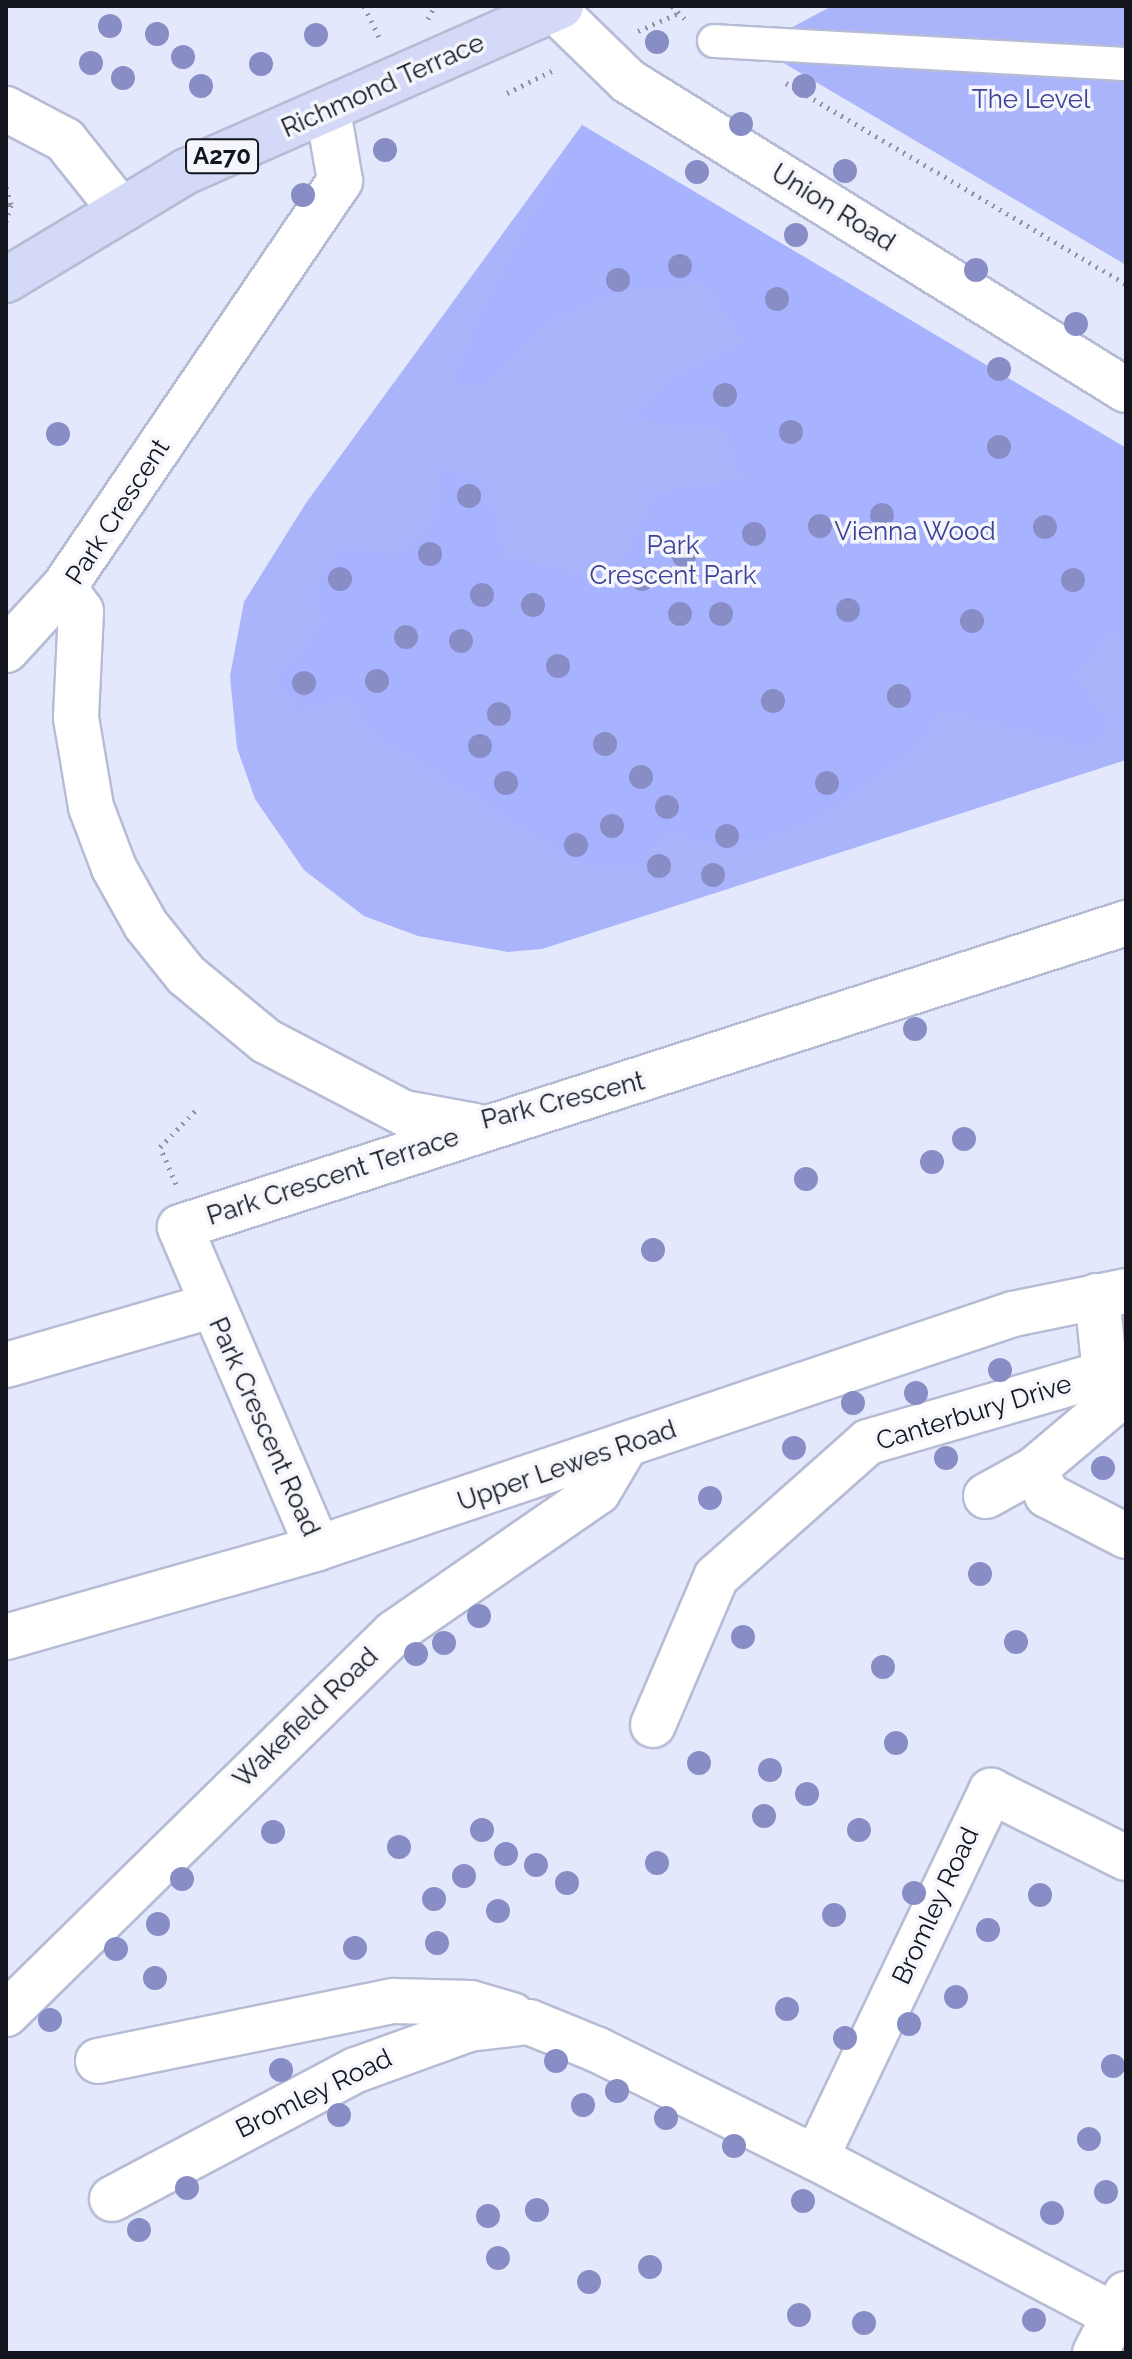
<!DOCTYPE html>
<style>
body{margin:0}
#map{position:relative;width:1132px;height:2359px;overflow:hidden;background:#e4e8fd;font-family:Raleway,sans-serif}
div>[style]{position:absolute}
.green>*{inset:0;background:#a9b4fb}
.forest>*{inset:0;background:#a8b3ff}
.path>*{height:5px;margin-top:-2.5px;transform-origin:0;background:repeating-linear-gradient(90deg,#9093a3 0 2px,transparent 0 8px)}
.roads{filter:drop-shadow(2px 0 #b7bcd5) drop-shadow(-2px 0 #b7bcd5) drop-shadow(0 2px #b7bcd5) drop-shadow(0 -2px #b7bcd5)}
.pedestrian>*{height:32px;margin:-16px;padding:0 16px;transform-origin:16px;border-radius:16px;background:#fff}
.minor>*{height:44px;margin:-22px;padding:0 22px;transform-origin:22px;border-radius:22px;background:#fff}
.tertiary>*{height:44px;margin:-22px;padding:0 22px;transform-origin:22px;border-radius:22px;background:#fff}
.primary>*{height:44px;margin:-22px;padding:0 22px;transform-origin:22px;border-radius:22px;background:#d3d9f6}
.trees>*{width:24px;height:24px;margin:-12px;border-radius:50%;background:#898dc5}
span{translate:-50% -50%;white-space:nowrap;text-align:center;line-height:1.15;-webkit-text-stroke:7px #f5f6fc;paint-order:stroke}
.shield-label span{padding:2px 6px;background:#f5f6fc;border:2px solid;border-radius:6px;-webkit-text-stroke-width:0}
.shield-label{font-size:24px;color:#13151e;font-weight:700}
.street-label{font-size:26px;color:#13151e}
.park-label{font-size:26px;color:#3e4297}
.frame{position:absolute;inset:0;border:8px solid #13151e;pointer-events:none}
</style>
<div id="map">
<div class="green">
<i style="clip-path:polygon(832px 6px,1126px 6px,1126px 265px,782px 62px,778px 53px,785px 31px)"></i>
<i style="clip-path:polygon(582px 125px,1126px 448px,1126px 760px,542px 949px,508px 952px,418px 936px,364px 916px,304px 870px,255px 799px,237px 748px,230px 676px,244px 602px,306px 503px)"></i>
</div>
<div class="forest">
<i style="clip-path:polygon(582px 125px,1126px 448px,1126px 634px,1110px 632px,1074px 676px,1106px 720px,1101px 738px,1084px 746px,941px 711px,919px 745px,819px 818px,733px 851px,668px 830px,632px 868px,580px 863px,374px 733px,348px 696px,300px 711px,277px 680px,324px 625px,316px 588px,343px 550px,400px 555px,434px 524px,439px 468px,487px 484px,505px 557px,616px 580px,654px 493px,742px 479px,726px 429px,631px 419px,678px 375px,745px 342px,704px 284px,627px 288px,550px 319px,484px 384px,454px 383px,483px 308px)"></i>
</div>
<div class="path">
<i style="left:364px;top:6px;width:39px;rotate:64deg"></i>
<i style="left:672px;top:6px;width:20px;rotate:45deg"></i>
<i style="left:428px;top:19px;width:15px;rotate:-62deg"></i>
<i style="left:638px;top:31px;width:43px;rotate:-23.6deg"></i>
<i style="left:786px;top:83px;width:395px;rotate:30.6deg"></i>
<i style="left:507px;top:93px;width:55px;rotate:-26.1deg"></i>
<i style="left:6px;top:187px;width:19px;rotate:74deg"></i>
<i style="left:11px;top:205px;width:17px;rotate:107deg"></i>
<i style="left:176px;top:1184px;width:40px;rotate:-113.4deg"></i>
<i style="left:160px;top:1147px;width:53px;rotate:-45.8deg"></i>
</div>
<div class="roads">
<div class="pedestrian">
<i style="left:714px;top:41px;width:413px;rotate:3.2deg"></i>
</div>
<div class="minor">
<i style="left:551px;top:6px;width:107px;rotate:44.2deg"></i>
<i style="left:628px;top:81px;width:586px;rotate:31.82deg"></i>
<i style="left:64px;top:587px;width:29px;rotate:55deg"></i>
<i style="left:81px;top:611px;width:107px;rotate:92.7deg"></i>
<i style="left:76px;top:718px;width:90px;rotate:80.4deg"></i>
<i style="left:91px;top:807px;width:65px;rotate:69.3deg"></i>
<i style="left:114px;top:868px;width:65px;rotate:60.7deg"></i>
<i style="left:146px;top:925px;width:64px;rotate:51.3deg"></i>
<i style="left:186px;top:975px;width:104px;rotate:39.5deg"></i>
<i style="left:266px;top:1041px;width:156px;rotate:27.6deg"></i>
<i style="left:404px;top:1113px;width:72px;rotate:10.4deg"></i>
<i style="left:6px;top:650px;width:86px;rotate:-47.4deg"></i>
<i style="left:64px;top:587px;width:491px;rotate:-55.8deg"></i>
<i style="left:340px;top:181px;width:71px;rotate:-99.7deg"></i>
<i style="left:1097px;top:1296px;width:77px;rotate:84.1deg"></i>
<i style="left:6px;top:1365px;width:213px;rotate:-16.1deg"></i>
<i style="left:1126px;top:1392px;width:119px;rotate:139.8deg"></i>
<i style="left:1035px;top:1469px;width:29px;rotate:65deg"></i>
<i style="left:1047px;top:1495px;width:89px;rotate:27.4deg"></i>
<i style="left:986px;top:1496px;width:56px;rotate:-28.9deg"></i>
<i style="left:318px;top:1548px;width:349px;rotate:-113.3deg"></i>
<i style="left:180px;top:1227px;width:994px;rotate:-17.81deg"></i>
<i style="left:653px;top:1725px;width:161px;rotate:-66.9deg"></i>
<i style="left:716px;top:1577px;width:203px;rotate:-41.6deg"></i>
<i style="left:868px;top:1442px;width:247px;rotate:-16.2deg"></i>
<i style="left:1105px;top:1373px;width:25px;rotate:53deg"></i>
<i style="left:6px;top:2014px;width:544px;rotate:-44.48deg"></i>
<i style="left:394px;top:1633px;width:248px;rotate:-34.7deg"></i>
<i style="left:598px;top:1492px;width:51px;rotate:-59.4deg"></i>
<i style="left:98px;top:2061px;width:302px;rotate:-11.5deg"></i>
<i style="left:394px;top:2001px;width:77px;rotate:1.5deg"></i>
<i style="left:471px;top:2003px;width:43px;rotate:16.3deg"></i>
<i style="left:816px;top:2158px;width:407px;rotate:-64.5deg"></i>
<i style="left:991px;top:1791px;width:151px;rotate:26.4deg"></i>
<i style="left:112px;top:2199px;width:276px;rotate:-27.9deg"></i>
<i style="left:356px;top:2070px;width:120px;rotate:-19.9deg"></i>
<i style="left:469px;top:2029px;width:60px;rotate:-6.7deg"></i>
<i style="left:529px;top:2022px;width:74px;rotate:22.1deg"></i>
<i style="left:598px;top:2050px;width:243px;rotate:26.4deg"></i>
<i style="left:816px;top:2158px;width:337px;rotate:27.8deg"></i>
</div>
<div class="tertiary">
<i style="left:6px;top:109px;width:67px;rotate:27.7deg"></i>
<i style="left:65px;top:140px;width:87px;rotate:51.5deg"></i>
<i style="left:6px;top:1637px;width:324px;rotate:-15.9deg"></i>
<i style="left:318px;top:1548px;width:733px;rotate:-18.61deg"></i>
<i style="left:1013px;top:1314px;width:115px;rotate:-11.5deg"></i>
<i style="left:1095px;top:2353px;width:67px;rotate:-62.3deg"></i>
</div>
<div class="primary">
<i style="left:6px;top:280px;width:211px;rotate:-31.1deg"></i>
<i style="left:187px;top:171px;width:409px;rotate:-23.8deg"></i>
</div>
</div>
<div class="trees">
<i style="left:110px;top:26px"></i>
<i style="left:157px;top:34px"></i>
<i style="left:316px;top:35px"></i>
<i style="left:657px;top:42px"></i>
<i style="left:183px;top:57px"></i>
<i style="left:91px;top:63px"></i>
<i style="left:261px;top:64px"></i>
<i style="left:123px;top:78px"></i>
<i style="left:201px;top:86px"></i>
<i style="left:804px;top:86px"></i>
<i style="left:741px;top:124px"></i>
<i style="left:385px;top:150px"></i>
<i style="left:845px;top:171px"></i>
<i style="left:697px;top:172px"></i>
<i style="left:303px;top:195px"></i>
<i style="left:796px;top:235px"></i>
<i style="left:680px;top:266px"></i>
<i style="left:976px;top:270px"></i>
<i style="left:618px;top:280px"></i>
<i style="left:777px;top:299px"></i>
<i style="left:1076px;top:324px"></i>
<i style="left:999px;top:369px"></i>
<i style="left:725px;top:395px"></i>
<i style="left:791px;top:432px"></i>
<i style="left:58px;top:434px"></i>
<i style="left:999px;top:447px"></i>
<i style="left:469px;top:496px"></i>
<i style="left:882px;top:515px"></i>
<i style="left:820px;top:526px"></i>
<i style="left:1045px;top:527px"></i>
<i style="left:754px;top:534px"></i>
<i style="left:430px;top:554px"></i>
<i style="left:684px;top:556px"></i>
<i style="left:340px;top:579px"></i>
<i style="left:642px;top:579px"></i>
<i style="left:1073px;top:580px"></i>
<i style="left:482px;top:595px"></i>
<i style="left:533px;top:605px"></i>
<i style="left:848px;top:610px"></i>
<i style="left:680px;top:614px"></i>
<i style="left:721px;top:614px"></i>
<i style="left:972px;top:621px"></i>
<i style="left:406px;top:637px"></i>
<i style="left:461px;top:641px"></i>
<i style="left:558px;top:666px"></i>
<i style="left:377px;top:681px"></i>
<i style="left:304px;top:683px"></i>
<i style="left:899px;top:696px"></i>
<i style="left:773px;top:701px"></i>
<i style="left:499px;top:714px"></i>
<i style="left:605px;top:744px"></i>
<i style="left:480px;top:746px"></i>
<i style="left:641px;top:777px"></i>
<i style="left:506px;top:783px"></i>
<i style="left:827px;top:783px"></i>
<i style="left:667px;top:807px"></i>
<i style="left:612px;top:826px"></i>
<i style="left:727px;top:836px"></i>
<i style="left:576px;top:845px"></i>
<i style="left:659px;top:866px"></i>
<i style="left:713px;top:875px"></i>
<i style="left:915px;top:1029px"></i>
<i style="left:964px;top:1139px"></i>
<i style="left:932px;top:1162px"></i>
<i style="left:806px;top:1179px"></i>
<i style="left:653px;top:1250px"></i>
<i style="left:1000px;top:1370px"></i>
<i style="left:916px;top:1393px"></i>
<i style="left:853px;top:1403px"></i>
<i style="left:794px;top:1448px"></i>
<i style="left:946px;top:1458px"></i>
<i style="left:1103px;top:1468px"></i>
<i style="left:710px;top:1498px"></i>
<i style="left:980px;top:1574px"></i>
<i style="left:479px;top:1616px"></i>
<i style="left:743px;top:1637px"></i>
<i style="left:1016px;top:1642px"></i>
<i style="left:444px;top:1643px"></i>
<i style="left:416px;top:1654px"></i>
<i style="left:883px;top:1667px"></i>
<i style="left:896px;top:1743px"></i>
<i style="left:699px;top:1763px"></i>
<i style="left:770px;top:1770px"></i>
<i style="left:807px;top:1794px"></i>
<i style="left:764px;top:1816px"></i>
<i style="left:482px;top:1830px"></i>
<i style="left:859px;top:1830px"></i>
<i style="left:273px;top:1832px"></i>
<i style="left:399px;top:1847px"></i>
<i style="left:506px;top:1854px"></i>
<i style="left:657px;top:1863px"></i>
<i style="left:536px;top:1865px"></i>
<i style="left:464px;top:1876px"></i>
<i style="left:182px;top:1879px"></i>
<i style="left:567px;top:1883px"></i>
<i style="left:914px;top:1893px"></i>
<i style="left:1040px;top:1895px"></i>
<i style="left:434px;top:1899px"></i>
<i style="left:498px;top:1911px"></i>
<i style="left:834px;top:1915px"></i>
<i style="left:158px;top:1924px"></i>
<i style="left:988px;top:1930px"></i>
<i style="left:437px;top:1943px"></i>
<i style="left:355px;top:1948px"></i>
<i style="left:116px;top:1949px"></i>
<i style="left:155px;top:1978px"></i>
<i style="left:956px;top:1997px"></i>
<i style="left:787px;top:2009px"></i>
<i style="left:50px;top:2020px"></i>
<i style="left:909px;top:2024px"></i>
<i style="left:845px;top:2038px"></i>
<i style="left:556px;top:2061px"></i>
<i style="left:1113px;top:2066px"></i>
<i style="left:281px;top:2070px"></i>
<i style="left:617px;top:2091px"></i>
<i style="left:583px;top:2105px"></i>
<i style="left:339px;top:2115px"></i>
<i style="left:666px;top:2118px"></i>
<i style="left:1089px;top:2139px"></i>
<i style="left:734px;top:2146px"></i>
<i style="left:187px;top:2188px"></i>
<i style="left:1106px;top:2192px"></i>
<i style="left:803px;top:2201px"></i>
<i style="left:537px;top:2210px"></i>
<i style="left:1052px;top:2213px"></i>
<i style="left:488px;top:2216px"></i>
<i style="left:139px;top:2230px"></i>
<i style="left:498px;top:2258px"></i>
<i style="left:650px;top:2267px"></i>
<i style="left:589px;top:2282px"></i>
<i style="left:799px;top:2315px"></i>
<i style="left:1034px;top:2320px"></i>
<i style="left:864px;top:2323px"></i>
</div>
<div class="shield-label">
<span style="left:222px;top:156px">A270</span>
</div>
<div class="street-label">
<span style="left:383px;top:86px;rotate:-24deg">Richmond Terrace</span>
<span style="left:833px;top:208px;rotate:32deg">Union Road</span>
<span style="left:118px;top:512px;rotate:-57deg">Park Crescent</span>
<span style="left:563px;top:1101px;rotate:-14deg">Park Crescent</span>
<span style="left:333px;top:1177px;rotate:-18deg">Park Crescent Terrace</span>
<span style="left:974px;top:1413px;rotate:-17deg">Canterbury Drive</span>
<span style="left:264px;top:1427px;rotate:66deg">Park Crescent Road</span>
<span style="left:567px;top:1466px;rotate:-19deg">Upper Lewes Road</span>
<span style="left:306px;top:1718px;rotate:-44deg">Wakefield Road</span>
<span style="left:936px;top:1906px;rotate:-65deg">Bromley Road</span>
<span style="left:314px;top:2094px;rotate:-26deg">Bromley Road</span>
</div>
<div class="park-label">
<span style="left:1031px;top:100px">The Level</span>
<span style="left:915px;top:532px">Vienna Wood</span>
<span style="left:673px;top:561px">Park<br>Crescent Park</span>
</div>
<div class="frame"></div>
</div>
